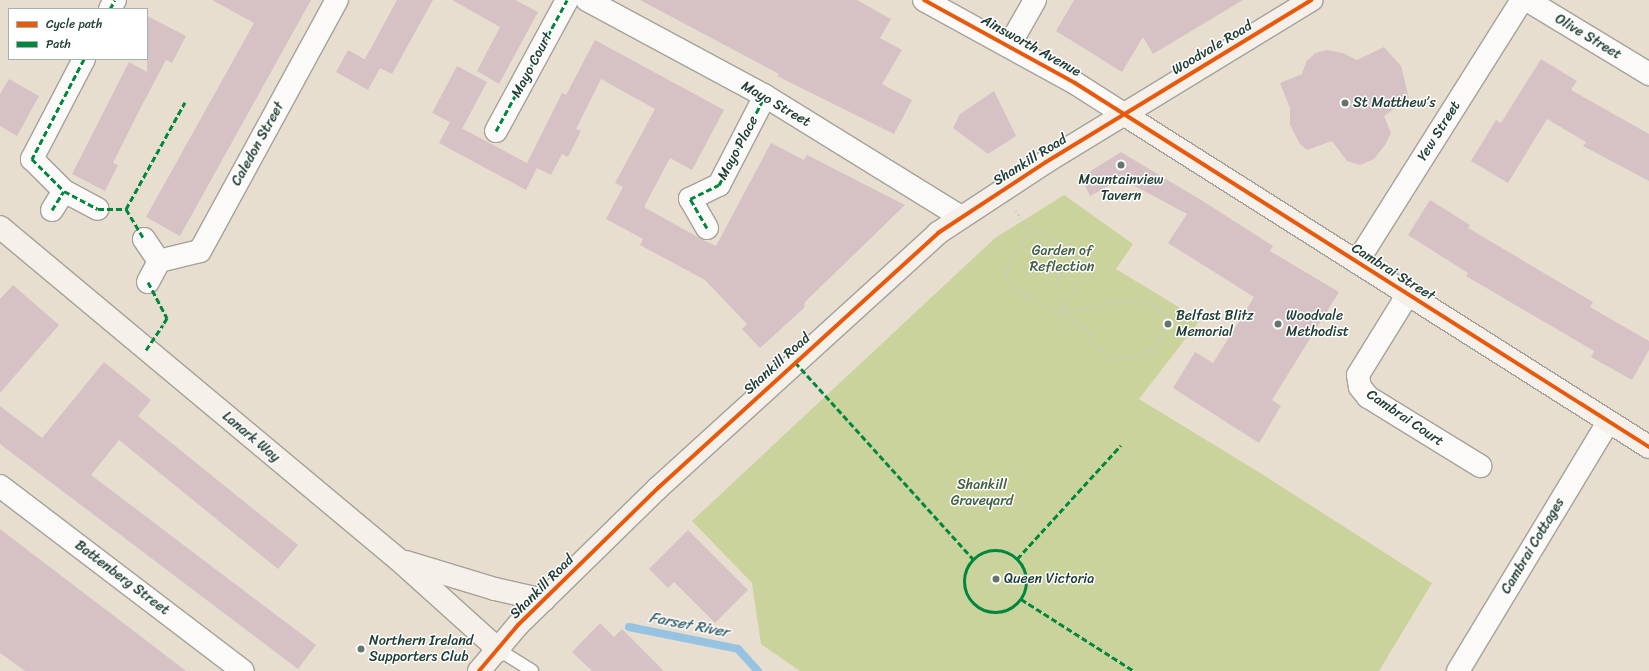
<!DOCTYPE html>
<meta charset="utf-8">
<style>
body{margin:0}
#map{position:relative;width:1649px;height:671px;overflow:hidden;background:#e8ded0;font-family:Sriracha,sans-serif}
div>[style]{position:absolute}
.green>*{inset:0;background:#cad39b}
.stream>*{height:8px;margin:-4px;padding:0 4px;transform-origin:4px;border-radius:4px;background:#97c3e2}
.building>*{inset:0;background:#d6c2c4;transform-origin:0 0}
.path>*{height:2.5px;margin-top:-1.25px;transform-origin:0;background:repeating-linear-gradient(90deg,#c9cac6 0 1px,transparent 0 4px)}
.roads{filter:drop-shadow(1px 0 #a4a299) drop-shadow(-1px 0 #a4a299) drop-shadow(0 1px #a4a299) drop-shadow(0 -1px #a4a299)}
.lane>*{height:12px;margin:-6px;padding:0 6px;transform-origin:6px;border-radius:6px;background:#fcfaf8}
.street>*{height:22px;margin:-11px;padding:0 11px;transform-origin:11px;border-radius:11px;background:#fcfaf8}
.secondary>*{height:22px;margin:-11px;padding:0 11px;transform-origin:11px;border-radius:11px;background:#f5f0ea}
.quiet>*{height:3px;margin-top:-1.5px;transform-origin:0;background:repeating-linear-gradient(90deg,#00873e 0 6px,transparent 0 9px)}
.quiet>.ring{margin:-1.5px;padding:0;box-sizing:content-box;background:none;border:3px solid #00873e;border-radius:50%}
.cycleway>*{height:4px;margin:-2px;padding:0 2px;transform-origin:2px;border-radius:2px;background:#e8590c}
.dots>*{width:11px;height:11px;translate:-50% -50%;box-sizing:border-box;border:2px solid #fff;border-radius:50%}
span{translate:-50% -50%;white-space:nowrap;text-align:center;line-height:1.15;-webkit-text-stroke:3px #fff;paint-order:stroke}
.street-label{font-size:14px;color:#1f3d34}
.poi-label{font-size:14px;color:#1f3d34}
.left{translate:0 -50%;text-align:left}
.park-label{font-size:14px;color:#446043}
.water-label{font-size:15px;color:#39626b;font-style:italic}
.legend{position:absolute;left:8px;top:8px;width:140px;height:52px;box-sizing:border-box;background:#fff;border:1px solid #a5b1ae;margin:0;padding:5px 7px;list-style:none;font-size:12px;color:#1f3d34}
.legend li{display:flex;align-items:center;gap:8px;height:20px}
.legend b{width:20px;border:1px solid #a5b1ae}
</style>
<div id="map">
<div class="green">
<i style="clip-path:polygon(1064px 195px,1133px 244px,1116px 269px,1200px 320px,1139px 399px,1257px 471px,1432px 583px,1379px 671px,800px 671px,761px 644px,752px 583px,692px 521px,995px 238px)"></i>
</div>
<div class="stream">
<i style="left:629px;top:627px;width:111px;rotate:11.4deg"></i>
<i style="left:738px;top:649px;width:30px;rotate:48deg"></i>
</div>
<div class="building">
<i style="clip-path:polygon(212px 0,311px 0,180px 236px,146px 217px,254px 23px)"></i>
<i style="clip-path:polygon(397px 0,433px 0,392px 74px,380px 68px,368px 90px,336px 72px,348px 50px,375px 65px,365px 59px)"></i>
<i style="clip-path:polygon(452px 0,515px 0,538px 12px,499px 84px,477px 71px,500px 27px)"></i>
<i style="clip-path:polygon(640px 0,857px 0,891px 19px,880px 38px,902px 50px,882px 84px,912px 100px,894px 134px,777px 76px,779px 74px)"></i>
<i style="clip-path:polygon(1074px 0,1243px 0,1153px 54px,1143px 37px,1122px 72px,1056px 31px)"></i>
<i style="clip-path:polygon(147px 16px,186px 36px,172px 63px,166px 60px,139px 111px,113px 163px,118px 165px,105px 191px,72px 174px,129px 62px,147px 72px)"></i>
<i style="clip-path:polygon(595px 40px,724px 110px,692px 170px,670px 158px,644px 207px,701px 239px,716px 246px,771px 143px,804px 160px,807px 155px,905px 205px,805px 302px,804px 308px,760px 348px,742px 329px,747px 324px,705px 280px,640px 245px,643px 239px,606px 219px,623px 187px,615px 183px,655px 109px,601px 79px,576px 129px,581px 131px,568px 157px,562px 154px,551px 175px,537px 168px,526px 190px,439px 143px,450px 122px,527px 163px,562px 93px,566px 95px)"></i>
<i style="clip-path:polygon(1384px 47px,1401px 66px,1409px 98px,1384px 116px,1391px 133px,1385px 145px,1374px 159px,1360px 165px,1347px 161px,1332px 141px,1307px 150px,1300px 144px,1290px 125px,1290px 108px,1280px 83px,1302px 74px,1306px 62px,1315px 53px,1327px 50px,1343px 53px,1357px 60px)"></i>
<i style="clip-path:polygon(1541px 59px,1577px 81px,1571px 90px,1649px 134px,1649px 181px,1583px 146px,1586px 142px,1547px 119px,1508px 183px,1471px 161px,1496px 120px,1501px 123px)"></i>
<i style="left:457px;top:66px;width:34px;height:53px;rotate:28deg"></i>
<i style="clip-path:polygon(9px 79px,39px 96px,17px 136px,0 126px,0 94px)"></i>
<i style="clip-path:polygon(994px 91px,1016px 136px,988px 154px,953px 128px,960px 114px)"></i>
<i style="clip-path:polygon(1121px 152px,1201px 200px,1273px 246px,1270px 251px,1339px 292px,1272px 400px,1281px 406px,1259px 443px,1173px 388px,1195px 352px,1213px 363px,1254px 297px,1168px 243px,1187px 214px,1122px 179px,1090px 196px,1081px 177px)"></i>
<i style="clip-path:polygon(1430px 200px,1470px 225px,1468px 228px,1593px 302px,1590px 307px,1649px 341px,1649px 350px,1632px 380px,1591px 357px,1594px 351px,1466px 276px,1468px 273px,1408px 235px)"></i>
<i style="clip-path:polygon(13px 285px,59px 325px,0 393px,0 299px)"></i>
<i style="clip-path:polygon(104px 362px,151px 400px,138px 416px,298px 545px,278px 569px,119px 440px,91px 475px,316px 645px,298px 669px,0 444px,0 406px,42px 438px)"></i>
<i style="clip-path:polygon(0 529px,156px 648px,186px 671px,25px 671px,0 653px)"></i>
<i style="clip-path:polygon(688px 530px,748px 590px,715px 623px,674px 582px,668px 588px,649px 569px)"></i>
<i style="clip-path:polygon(600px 623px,614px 637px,622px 629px,664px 671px,592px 671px,572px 652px)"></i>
</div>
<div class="path">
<i style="left:1016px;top:211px;width:12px;rotate:55deg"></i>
<i style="left:1023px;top:221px;width:79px;rotate:31.5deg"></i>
<i style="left:1090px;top:262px;width:60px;rotate:119.1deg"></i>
<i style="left:1026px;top:235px;width:33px;rotate:31deg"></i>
<i style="left:1054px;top:252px;width:58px;rotate:80deg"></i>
<i style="left:1064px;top:309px;width:5px;rotate:22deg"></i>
<i style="left:1069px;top:311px;width:55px;rotate:-11.5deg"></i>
<i style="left:1123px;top:300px;width:19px;rotate:3deg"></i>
<i style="left:1142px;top:301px;width:19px;rotate:21deg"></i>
<i style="left:1160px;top:308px;width:12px;rotate:48deg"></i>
<i style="left:1168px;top:317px;width:23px;rotate:103deg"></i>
<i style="left:1163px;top:339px;width:21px;rotate:139deg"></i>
<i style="left:1147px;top:353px;width:19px;rotate:164deg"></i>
<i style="left:1129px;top:358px;width:23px;rotate:180deg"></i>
<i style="left:1106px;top:358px;width:37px;rotate:-126deg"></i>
<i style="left:1084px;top:328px;width:81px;rotate:-150.6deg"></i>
<i style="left:1013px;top:288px;width:12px;rotate:-121deg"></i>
<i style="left:1007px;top:278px;width:14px;rotate:-86deg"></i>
<i style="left:1008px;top:264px;width:34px;rotate:-58deg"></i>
<i style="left:163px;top:325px;width:2px;rotate:-63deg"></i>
</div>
<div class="roads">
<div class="lane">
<i style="left:499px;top:650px;width:39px;rotate:32deg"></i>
</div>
<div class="street">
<i style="left:587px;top:0;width:202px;rotate:28.3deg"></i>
<i style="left:765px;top:96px;width:230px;rotate:31.7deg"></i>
<i style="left:924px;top:0;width:172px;rotate:28.8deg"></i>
<i style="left:1075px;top:83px;width:59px;rotate:32.6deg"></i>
<i style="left:1527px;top:0;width:143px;rotate:31.2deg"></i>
<i style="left:110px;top:9px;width:10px;rotate:-61deg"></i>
<i style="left:1009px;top:46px;width:53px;rotate:-60.5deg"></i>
<i style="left:84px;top:59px;width:113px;rotate:117.5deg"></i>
<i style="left:32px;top:159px;width:45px;rotate:45deg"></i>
<i style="left:64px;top:191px;width:38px;rotate:28deg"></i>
<i style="left:496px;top:131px;width:149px;rotate:-61.5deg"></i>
<i style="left:52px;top:210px;width:22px;rotate:-58deg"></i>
<i style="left:707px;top:228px;width:34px;rotate:-120deg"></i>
<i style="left:690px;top:199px;width:32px;rotate:-26deg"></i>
<i style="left:719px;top:185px;width:100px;rotate:-62.7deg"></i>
<i style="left:144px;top:239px;width:27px;rotate:56deg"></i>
<i style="left:159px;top:261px;width:42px;rotate:-13.7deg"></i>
<i style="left:200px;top:251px;width:286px;rotate:-61.4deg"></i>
<i style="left:1357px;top:262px;width:310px;rotate:-57.8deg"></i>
<i style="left:148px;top:282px;width:24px;rotate:-62deg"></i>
<i style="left:1408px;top:294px;width:95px;rotate:121.7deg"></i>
<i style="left:1358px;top:375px;width:12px;rotate:81deg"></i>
<i style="left:1360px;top:387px;width:13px;rotate:51deg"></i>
<i style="left:1368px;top:397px;width:132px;rotate:31.6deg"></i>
<i style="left:0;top:486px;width:305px;rotate:37.3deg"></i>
<i style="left:1458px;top:671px;width:291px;rotate:-58.9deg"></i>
</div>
<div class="secondary">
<i style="left:1125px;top:115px;width:620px;rotate:32.36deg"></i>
<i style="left:0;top:227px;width:520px;rotate:39.85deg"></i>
<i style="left:399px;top:560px;width:135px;rotate:42deg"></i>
<i style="left:406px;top:562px;width:93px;rotate:16.9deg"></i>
<i style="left:495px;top:589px;width:50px;rotate:12.7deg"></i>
<i style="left:479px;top:671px;width:60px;rotate:-49.7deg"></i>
<i style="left:518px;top:625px;width:196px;rotate:-44.4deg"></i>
<i style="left:658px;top:488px;width:379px;rotate:-42.3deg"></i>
<i style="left:938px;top:233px;width:129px;rotate:-33.3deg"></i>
<i style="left:1046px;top:162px;width:311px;rotate:-31.4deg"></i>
</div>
</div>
<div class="quiet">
<i style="left:110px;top:9px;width:10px;rotate:-61deg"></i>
<i style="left:84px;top:59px;width:113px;rotate:117.5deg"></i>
<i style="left:32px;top:159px;width:45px;rotate:45deg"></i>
<i style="left:64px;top:191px;width:38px;rotate:28deg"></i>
<i style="left:98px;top:209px;width:28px"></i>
<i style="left:126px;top:209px;width:35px;rotate:59deg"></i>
<i style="left:496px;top:131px;width:149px;rotate:-61.5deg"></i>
<i style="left:126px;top:209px;width:122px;rotate:-61.1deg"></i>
<i style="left:52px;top:210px;width:22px;rotate:-58deg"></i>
<i style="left:707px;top:228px;width:34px;rotate:-120deg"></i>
<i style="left:690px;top:199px;width:32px;rotate:-26deg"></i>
<i style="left:719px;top:185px;width:100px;rotate:-62.7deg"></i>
<i style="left:148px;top:282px;width:41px;rotate:62.2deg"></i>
<i style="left:167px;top:318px;width:6px;rotate:121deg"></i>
<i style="left:146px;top:350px;width:30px;rotate:-56deg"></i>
<i style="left:795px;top:362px;width:266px;rotate:47.9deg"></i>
<i class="ring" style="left:964px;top:550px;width:59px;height:59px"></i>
<i style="left:1017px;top:559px;width:154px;rotate:-47.6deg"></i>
<i style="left:1021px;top:599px;width:134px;rotate:32.5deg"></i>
</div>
<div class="cycleway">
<i style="left:924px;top:0;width:172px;rotate:28.8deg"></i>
<i style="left:1075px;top:83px;width:680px;rotate:32.38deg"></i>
<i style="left:479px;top:671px;width:60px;rotate:-49.7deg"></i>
<i style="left:518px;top:625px;width:196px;rotate:-44.4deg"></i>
<i style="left:658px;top:488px;width:379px;rotate:-42.3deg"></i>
<i style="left:938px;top:233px;width:129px;rotate:-33.3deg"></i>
<i style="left:1046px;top:162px;width:311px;rotate:-31.4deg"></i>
</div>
<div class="dots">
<i style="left:1345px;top:103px;background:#65756b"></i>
<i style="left:1121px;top:165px;background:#65756b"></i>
<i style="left:1168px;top:324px;background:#65756b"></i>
<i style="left:1278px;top:324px;background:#65756b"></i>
<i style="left:996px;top:579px;background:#65756b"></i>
<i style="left:361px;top:649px;background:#65756b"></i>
</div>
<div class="street-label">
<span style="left:1588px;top:37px;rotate:31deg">Olive Street</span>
<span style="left:1031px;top:46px;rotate:29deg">Ainsworth Avenue</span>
<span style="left:1212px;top:48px;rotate:-31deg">Woodvale Road</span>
<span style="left:532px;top:65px;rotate:-62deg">Mayo Court</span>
<span style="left:776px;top:104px;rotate:30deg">Mayo Street</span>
<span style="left:1439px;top:131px;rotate:-58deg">Yew Street</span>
<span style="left:258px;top:144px;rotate:-61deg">Caledon Street</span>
<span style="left:738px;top:148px;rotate:-62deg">Mayo Place</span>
<span style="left:1030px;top:160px;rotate:-32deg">Shankill Road</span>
<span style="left:1393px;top:272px;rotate:32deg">Cambrai Street</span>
<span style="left:777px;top:364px;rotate:-42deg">Shankill Road</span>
<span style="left:1405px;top:418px;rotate:34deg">Cambrai Court</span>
<span style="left:251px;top:437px;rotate:40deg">Lanark Way</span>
<span style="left:1533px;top:546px;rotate:-59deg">Cambrai Cottages</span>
<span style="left:122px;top:578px;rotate:37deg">Battenberg Street</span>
<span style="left:542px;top:587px;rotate:-45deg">Shankill Road</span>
</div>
<div class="poi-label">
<span class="left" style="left:1353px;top:103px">St Matthew’s</span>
<span style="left:1121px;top:188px">Mountainview<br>Tavern</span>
<span class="left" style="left:1176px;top:324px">Belfast Blitz<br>Memorial</span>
<span class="left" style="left:1286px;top:324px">Woodvale<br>Methodist</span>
<span class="left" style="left:1004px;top:579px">Queen Victoria</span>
<span class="left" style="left:369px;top:649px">Northern Ireland<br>Supporters Club</span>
</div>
<div class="park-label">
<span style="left:1062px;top:259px">Garden of<br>Reflection</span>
<span style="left:982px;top:493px">Shankill<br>Graveyard</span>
</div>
<div class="water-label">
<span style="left:689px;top:625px;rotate:11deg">Farset River</span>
</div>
<ul class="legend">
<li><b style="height:5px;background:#e8590c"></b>Cycle path</li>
<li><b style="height:5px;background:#00873e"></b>Path</li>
</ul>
</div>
